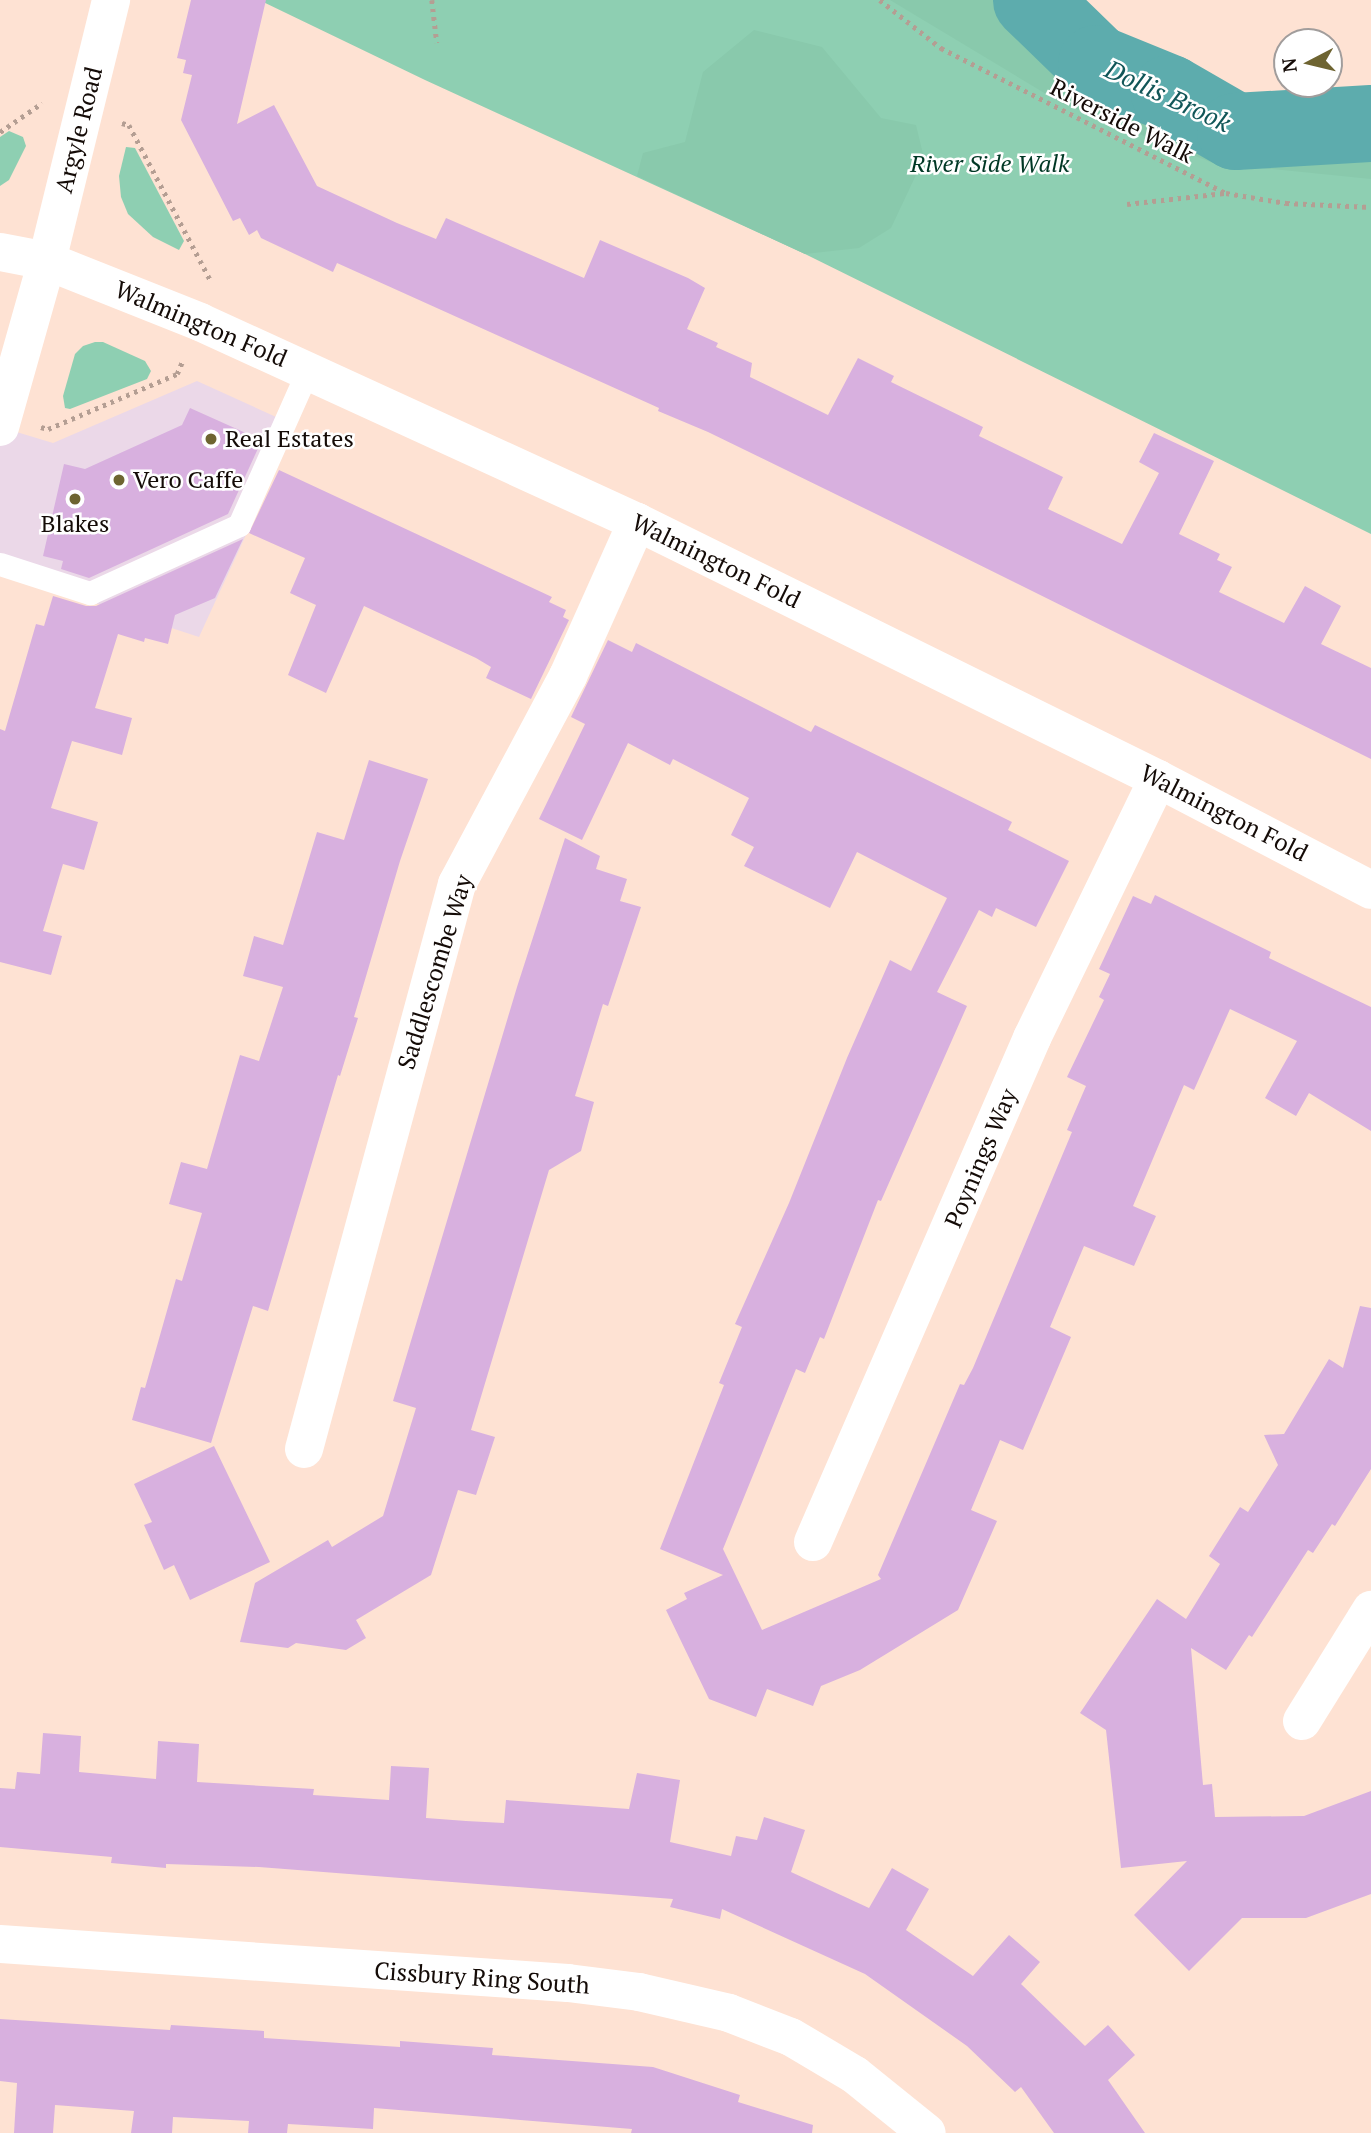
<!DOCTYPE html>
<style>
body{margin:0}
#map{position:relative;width:1371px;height:2133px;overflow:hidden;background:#fee2d3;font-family:"PT Serif",serif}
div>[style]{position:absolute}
.commercial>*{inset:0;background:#ebd8e8}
.green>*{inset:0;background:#8ecfb2}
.forest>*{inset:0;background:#89c9ac}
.river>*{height:77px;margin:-38.5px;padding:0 38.5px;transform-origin:38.5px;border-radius:38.5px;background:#5dacad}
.building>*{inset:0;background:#d8b0df}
.path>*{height:4.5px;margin-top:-2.25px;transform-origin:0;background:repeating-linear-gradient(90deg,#b49e93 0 3.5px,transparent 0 8.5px)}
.lane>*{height:23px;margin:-11.5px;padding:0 11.5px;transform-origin:11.5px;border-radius:11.5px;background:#fff}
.street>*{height:38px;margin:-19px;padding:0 19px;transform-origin:19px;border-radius:19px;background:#fff}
.secondary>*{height:38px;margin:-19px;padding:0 19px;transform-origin:19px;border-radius:19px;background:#fff}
.dots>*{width:19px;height:19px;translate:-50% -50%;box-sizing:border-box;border:4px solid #fff;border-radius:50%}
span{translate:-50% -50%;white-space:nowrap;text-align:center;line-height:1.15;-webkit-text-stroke:5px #fff;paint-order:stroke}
.street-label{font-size:24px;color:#140b07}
.park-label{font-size:24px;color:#003825;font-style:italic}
.poi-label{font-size:24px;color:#140b07}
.left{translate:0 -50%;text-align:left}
.water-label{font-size:26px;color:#115658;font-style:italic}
.north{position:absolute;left:1273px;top:28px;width:70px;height:70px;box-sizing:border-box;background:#fff;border:2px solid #a19d9c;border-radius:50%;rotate:263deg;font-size:19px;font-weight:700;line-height:28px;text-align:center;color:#140b07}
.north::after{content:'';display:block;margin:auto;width:24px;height:32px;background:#6e6431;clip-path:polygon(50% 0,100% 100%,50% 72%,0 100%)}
</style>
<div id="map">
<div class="commercial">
<i style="clip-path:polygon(197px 381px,296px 426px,199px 637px,0 572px,0 427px,53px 443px)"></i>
</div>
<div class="green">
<i style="clip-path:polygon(259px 0,1058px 0,1077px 24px,1229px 101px,1241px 111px,1286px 111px,1330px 105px,1371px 107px,1371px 534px,805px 254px,425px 80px)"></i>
<i style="clip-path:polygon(9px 131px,23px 137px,26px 146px,9px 180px,0 186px,0 137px)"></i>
<i style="clip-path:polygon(126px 147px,135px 148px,184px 241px,179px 250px,153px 237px,128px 214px,121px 197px,119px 176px)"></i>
<i style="clip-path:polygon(95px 342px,103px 342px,145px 361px,151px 371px,147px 379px,70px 409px,65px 408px,63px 396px,75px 354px,83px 346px)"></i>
</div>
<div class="forest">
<i style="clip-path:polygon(890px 0,1058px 0,1077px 24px,1229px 101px,1241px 111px,1286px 111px,1330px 105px,1371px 107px,1371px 179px,1213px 163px,1061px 103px)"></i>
<i style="clip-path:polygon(754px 30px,822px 47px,881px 118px,916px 125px,924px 158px,891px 228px,859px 248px,805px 254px,637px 176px,643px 153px,685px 142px,703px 72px)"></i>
</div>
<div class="river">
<i style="left:1031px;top:0;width:91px;rotate:44.1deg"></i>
<i style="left:1096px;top:63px;width:79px;rotate:22.3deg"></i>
<i style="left:1169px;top:93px;width:76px;rotate:29.9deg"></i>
<i style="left:1235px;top:131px;width:136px;rotate:-3.4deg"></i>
</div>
<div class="building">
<i style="clip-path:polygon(191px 0,266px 0,237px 124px,274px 105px,317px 186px,397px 223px,436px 239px,446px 218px,584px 278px,600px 240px,688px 278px,705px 288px,687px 329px,718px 343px,716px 347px,752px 363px,750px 377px,828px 415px,858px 358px,894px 376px,891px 382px,983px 427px,979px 436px,1063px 477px,1048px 509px,1122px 544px,1159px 473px,1139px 462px,1154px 433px,1214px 461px,1179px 534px,1220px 554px,1217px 560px,1232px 567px,1219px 592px,1284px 623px,1305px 586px,1341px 606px,1321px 644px,1371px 668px,1371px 759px,913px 532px,708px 432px,658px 411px,659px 408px,337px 263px,333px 272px,261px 238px,257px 230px,249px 235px,240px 218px,233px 221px,181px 120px,192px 75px,183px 73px,186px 60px,177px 58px)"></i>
<i style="clip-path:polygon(190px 408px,248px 434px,246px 439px,260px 444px,228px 514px,89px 578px,61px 569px,63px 561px,43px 556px,64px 464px,85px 469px,182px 425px)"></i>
<i style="clip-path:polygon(279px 470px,552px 597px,549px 602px,566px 610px,563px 617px,569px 620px,531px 699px,486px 678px,491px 667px,476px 658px,364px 606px,326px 693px,288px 675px,316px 605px,290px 593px,305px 558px,249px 533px)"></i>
<i style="clip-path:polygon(243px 539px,215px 598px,175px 615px,168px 644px,145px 638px,144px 642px,118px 634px,95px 708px,132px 718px,122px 755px,72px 741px,51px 808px,98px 822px,84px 870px,63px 864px,43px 931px,62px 936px,51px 975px,0 962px,0 729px,5px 731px,36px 624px,44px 626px,53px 596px,86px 606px,96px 606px)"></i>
<i style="clip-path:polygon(608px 640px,632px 652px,636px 643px,811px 732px,815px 725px,897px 765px,1012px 822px,1008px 830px,1069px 861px,1036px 927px,996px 908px,992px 917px,979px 910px,937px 992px,967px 1006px,881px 1201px,878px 1200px,824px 1339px,820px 1337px,805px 1373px,796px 1369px,723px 1549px,762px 1630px,881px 1579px,878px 1575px,924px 1468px,960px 1384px,964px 1385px,973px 1368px,1072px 1132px,1067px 1130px,1086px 1086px,1067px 1077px,1104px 1000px,1099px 997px,1110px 974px,1099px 969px,1133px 896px,1151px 904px,1155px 895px,1271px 952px,1269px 958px,1371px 1007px,1371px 1131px,1309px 1093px,1296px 1116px,1265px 1098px,1297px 1041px,1230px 1009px,1194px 1090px,1184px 1085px,1133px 1206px,1156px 1216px,1134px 1266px,1084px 1246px,1050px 1327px,1071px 1337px,1023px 1450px,1000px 1440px,971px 1510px,997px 1521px,958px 1610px,860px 1670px,821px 1686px,813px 1706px,767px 1689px,756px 1717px,709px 1699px,666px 1610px,687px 1599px,684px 1593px,723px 1575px,660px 1549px,724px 1385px,719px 1383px,742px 1327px,735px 1324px,789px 1203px,847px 1058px,890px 960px,911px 971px,947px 898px,857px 852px,830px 908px,744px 866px,754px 847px,731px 835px,749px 798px,673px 759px,670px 765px,628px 743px,582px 840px,539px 819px,585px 724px,571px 717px)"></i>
<i style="clip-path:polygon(369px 760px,428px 779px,400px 861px,354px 1017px,358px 1018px,340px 1076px,338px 1075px,268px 1311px,253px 1306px,211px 1443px,132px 1420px,141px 1387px,145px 1388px,176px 1279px,182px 1281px,202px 1213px,169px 1204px,181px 1162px,207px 1169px,240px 1055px,259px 1061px,283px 987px,243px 976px,254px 936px,283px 945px,317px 832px,344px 840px)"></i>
<i style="clip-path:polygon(565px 838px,600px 856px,596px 869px,627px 879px,620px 901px,641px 907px,608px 1006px,603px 1004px,575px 1096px,594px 1102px,581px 1151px,549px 1170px,471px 1430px,495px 1437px,476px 1495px,458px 1490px,431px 1575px,356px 1620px,366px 1638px,346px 1650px,296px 1643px,288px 1648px,240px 1642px,255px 1583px,328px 1540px,332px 1547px,383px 1516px,416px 1408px,393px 1401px,517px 987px)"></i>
<i style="clip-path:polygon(1360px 1306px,1371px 1308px,1371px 1469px,1335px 1526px,1332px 1524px,1313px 1553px,1308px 1550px,1252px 1637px,1249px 1635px,1226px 1670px,1191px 1648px,1203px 1785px,1212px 1784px,1215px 1817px,1304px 1816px,1371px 1791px,1371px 1894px,1306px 1918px,1242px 1918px,1189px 1971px,1134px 1915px,1187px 1861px,1121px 1868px,1106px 1730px,1080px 1713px,1157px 1599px,1186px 1619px,1220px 1564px,1209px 1556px,1240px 1507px,1248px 1512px,1278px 1465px,1264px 1435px,1284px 1434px,1329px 1359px,1343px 1368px)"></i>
<i style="clip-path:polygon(214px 1446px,270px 1562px,190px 1600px,174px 1565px,164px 1570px,144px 1525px,152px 1522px,134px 1484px)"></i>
<i style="clip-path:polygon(43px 1733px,81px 1736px,79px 1772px,156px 1779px,158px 1741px,199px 1744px,197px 1782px,314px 1789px,313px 1795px,389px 1800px,391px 1766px,429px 1768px,426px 1818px,466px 1821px,504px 1823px,506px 1800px,629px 1809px,637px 1773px,680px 1780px,670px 1842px,731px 1856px,736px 1836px,757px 1840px,764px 1817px,783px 1823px,805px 1830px,791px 1872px,869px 1908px,892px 1868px,929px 1889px,906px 1930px,973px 1976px,1009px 1935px,1040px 1962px,1021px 1984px,1085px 2046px,1108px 2025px,1135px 2055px,1108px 2080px,1145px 2133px,1054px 2133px,1021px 2087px,1015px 2092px,967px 2046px,865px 1974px,722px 1909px,720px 1919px,670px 1907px,673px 1899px,259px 1867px,166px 1864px,166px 1868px,111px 1863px,112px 1857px,0 1847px,0 1788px,15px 1789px,17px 1772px,40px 1774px)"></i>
<i style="clip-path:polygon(0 2019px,170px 2030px,171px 2025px,264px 2031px,264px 2038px,400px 2047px,400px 2041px,493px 2048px,492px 2055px,653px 2067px,740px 2095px,738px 2102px,813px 2125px,812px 2133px,631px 2133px,632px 2129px,374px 2108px,373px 2129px,288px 2124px,287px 2133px,248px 2133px,249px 2121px,173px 2117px,172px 2133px,131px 2133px,134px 2111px,55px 2105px,53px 2133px,14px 2133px,17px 2083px,0 2081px)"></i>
</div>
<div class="path">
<i style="left:432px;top:0;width:43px;rotate:83.4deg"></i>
<i style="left:880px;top:0;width:78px;rotate:38.2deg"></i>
<i style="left:941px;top:48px;width:320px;rotate:27deg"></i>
<i style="left:1226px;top:193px;width:61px;rotate:9.5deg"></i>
<i style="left:1286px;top:203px;width:85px;rotate:2.7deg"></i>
<i style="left:122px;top:123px;width:7px;rotate:16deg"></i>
<i style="left:129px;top:125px;width:176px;rotate:62.3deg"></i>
<i style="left:0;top:132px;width:51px;rotate:-34.6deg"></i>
<i style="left:1127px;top:204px;width:98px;rotate:-6.5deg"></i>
<i style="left:41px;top:427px;width:7px;rotate:16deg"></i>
<i style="left:48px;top:429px;width:140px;rotate:-23.1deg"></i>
<i style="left:177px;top:374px;width:15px;rotate:-67deg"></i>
</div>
<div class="lane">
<i style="left:0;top:564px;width:95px;rotate:17.9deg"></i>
<i style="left:90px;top:593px;width:164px;rotate:-24.5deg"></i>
<i style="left:239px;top:525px;width:170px;rotate:-66deg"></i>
</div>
<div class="street">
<i style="left:47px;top:261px;width:165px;rotate:21.7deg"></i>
<i style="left:200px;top:322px;width:481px;rotate:24.6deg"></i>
<i style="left:637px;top:522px;width:581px;rotate:26.26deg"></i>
<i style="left:1158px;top:779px;width:240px;rotate:27.5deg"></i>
<i style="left:304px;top:1449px;width:585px;rotate:-74.85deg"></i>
<i style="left:457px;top:884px;width:236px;rotate:-61.9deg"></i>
<i style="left:568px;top:676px;width:169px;rotate:-65.9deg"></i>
<i style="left:813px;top:1542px;width:550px;rotate:-66.51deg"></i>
<i style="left:1032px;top:1038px;width:288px;rotate:-64.1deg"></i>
<i style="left:1302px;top:1721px;width:131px;rotate:-58.1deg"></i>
<i style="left:0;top:1944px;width:569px;rotate:3.93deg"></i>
<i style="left:568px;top:1983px;width:72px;rotate:7.2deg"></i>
<i style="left:639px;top:1992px;width:92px;rotate:13.1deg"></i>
<i style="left:729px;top:2013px;width:66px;rotate:21.2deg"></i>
<i style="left:791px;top:2037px;width:74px;rotate:30.7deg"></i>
<i style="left:855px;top:2075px;width:92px;rotate:38.9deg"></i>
</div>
<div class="secondary">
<i style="left:0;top:252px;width:48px;rotate:10.8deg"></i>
<i style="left:0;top:427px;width:173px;rotate:-74.2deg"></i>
<i style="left:47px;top:261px;width:269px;rotate:-76.2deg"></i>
</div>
<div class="dots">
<i style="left:211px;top:439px;background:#6e6431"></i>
<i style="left:119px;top:480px;background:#6e6431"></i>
<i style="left:75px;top:499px;background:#6e6431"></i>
</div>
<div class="street-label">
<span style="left:1122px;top:121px;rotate:27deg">Riverside Walk</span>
<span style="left:79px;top:130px;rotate:-76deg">Argyle Road</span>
<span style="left:201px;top:324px;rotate:23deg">Walmington Fold</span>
<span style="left:716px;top:561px;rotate:26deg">Walmington Fold</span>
<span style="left:1224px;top:813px;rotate:27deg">Walmington Fold</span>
<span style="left:435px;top:972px;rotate:-73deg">Saddlescombe Way</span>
<span style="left:981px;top:1158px;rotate:-67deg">Poynings Way</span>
<span style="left:482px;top:1978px;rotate:4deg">Cissbury Ring South</span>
</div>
<div class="park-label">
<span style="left:990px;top:164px">River Side Walk</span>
</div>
<div class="poi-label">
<span class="left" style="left:225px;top:439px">Real Estates</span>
<span class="left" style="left:133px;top:480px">Vero Caffe</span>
<span style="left:75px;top:524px">Blakes</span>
</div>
<div class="water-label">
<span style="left:1168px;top:96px;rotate:25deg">Dollis Brook</span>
</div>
<div class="north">N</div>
</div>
